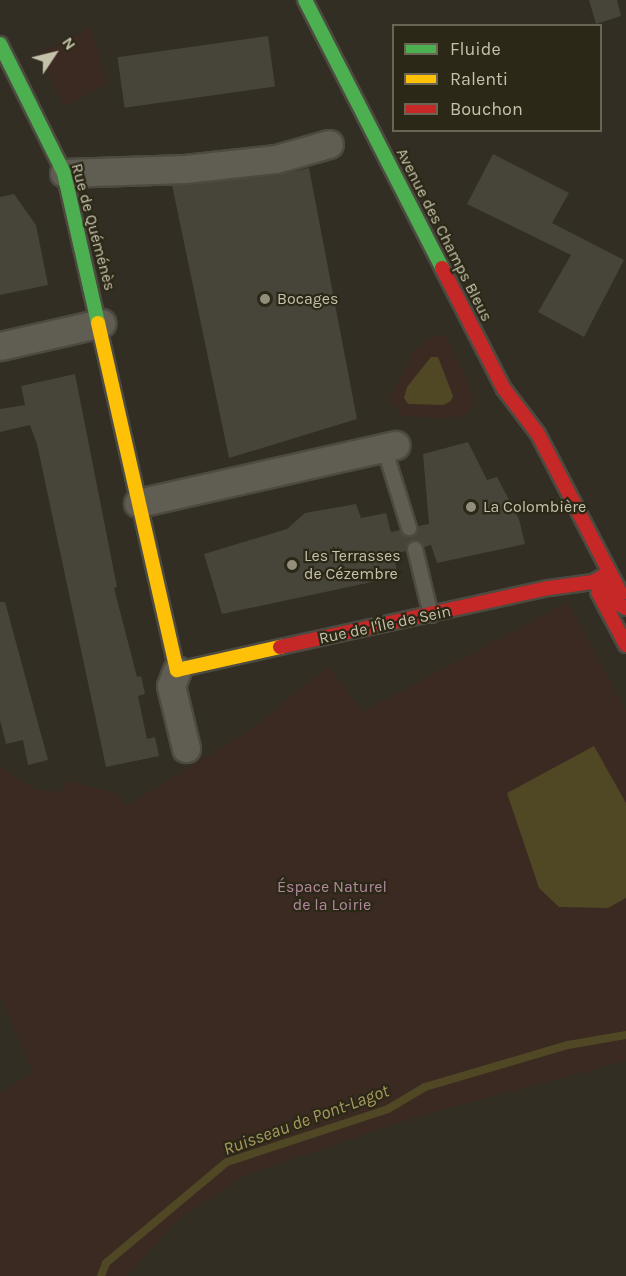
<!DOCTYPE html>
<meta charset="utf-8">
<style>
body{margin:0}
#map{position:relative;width:626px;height:1276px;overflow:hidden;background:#322e23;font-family:Karla,sans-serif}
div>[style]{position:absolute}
.green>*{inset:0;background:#3a2a21}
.water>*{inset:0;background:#504825}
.stream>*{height:8px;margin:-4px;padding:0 4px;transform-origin:4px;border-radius:4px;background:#504825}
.building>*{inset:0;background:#474439;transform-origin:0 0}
.roads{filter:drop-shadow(2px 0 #4c4a41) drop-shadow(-2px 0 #4c4a41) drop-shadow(0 2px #4c4a41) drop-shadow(0 -2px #4c4a41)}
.lane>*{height:14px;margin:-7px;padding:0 7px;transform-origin:7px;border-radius:7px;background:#605d52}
.street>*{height:27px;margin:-13.5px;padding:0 13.5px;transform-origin:13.5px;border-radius:13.5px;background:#605d52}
.fast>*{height:14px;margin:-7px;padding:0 7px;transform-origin:7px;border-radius:7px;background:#4caf50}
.slow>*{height:14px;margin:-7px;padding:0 7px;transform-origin:7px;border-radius:7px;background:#ffc107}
.jam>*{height:14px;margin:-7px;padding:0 7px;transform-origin:7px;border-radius:7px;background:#c62828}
.dots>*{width:16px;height:16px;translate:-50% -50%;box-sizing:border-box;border:3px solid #2c2817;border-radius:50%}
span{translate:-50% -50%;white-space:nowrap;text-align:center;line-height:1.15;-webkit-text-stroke:4.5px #2c2817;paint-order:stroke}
.street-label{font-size:16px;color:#c5c1aa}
.poi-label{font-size:16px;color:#c5c1aa}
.left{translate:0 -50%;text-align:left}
.park-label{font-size:16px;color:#b1889e}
.water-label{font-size:18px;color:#a89a5f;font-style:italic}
.legend{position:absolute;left:392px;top:24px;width:210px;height:108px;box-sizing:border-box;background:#2c2817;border:2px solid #696552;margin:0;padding:8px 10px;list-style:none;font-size:18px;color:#c5c1aa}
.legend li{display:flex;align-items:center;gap:12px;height:30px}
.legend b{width:30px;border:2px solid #696552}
.north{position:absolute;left:24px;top:24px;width:60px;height:60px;-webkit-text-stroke:4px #2c2817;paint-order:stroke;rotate:55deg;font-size:16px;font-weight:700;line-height:24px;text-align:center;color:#c5c1aa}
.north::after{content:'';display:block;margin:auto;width:21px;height:27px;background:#c5c1aa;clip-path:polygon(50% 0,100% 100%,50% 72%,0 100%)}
</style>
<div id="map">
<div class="green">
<i style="clip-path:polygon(91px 27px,107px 84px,64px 106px,38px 54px)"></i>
<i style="clip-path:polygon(432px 336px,445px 336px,463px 371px,474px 401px,467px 414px,442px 419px,401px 415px,389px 399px,416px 348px)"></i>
<i style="clip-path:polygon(568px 602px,626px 711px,626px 1061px,419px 1116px,247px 1174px,180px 1218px,126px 1276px,0 1276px,0 1093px,33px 1072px,0 997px,0 766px,34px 789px,54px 792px,62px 790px,66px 781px,117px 793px,126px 806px,250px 730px,329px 666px,362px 712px)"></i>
</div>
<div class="water">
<i style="clip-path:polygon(431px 357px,438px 357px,453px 396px,451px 401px,443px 405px,408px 404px,404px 398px,407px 387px)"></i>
<i style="clip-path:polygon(594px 746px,626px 803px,626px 898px,608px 908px,559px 907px,539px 888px,507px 793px)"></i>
</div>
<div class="stream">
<i style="left:101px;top:1276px;width:14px;rotate:-69deg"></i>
<i style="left:106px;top:1263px;width:158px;rotate:-39.9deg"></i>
<i style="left:227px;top:1162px;width:169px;rotate:-18.2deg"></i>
<i style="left:388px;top:1109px;width:43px;rotate:-30.7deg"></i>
<i style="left:425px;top:1087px;width:149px;rotate:-16.4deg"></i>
<i style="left:568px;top:1045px;width:59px;rotate:-9.8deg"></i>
</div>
<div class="building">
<i style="clip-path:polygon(589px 0,617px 0,621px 16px,596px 24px)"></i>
<i style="left:268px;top:36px;width:51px;height:152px;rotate:82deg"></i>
<i style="clip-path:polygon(493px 154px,569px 193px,552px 223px,624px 260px,584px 337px,538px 312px,571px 255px,467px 204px)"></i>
<i style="clip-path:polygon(309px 168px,357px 419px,229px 458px,172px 185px,278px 175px)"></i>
<i style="clip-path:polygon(14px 194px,36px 225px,48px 285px,0 295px,0 197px)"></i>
<i style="clip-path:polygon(75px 374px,117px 587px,114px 588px,137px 677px,141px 676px,145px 694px,138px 696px,147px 739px,155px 737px,159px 756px,106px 767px,37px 444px,30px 425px,0 432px,0 409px,25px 405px,21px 386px)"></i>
<i style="clip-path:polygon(468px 442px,487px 480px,497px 477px,519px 519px,525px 544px,437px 563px,431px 545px,424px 547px,413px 540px,406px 551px,394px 554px,397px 572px,380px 576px,381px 580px,222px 614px,204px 554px,287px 529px,305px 513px,356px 504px,361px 518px,386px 513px,391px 532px,400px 530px,412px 536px,418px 526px,429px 524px,423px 454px)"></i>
<i style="clip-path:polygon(0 602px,5px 602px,48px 760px,28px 765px,23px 740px,6px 744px,0 720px)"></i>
</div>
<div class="roads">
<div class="lane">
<i style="left:384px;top:447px;width:85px;rotate:72.8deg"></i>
<i style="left:415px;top:549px;width:68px;rotate:76.4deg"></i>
</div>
<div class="street">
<i style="left:64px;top:173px;width:121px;rotate:-1.9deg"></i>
<i style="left:185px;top:169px;width:92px;rotate:-6.3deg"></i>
<i style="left:276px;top:159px;width:55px;rotate:-15.8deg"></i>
<i style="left:0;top:346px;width:104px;rotate:-12.8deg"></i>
<i style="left:138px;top:503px;width:264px;rotate:-12.7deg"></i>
<i style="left:177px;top:670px;width:17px;rotate:111deg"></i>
<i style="left:171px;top:686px;width:64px;rotate:76.4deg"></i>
</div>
<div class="fast">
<i style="left:305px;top:0;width:301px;rotate:62.9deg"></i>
<i style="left:0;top:44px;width:144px;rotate:63.6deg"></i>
<i style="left:64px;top:173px;width:154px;rotate:77.2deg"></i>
</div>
<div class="slow">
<i style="left:98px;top:323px;width:356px;rotate:77.2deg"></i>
<i style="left:177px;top:670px;width:106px;rotate:-12.6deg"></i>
</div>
<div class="jam">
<i style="left:442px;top:268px;width:136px;rotate:62.9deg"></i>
<i style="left:504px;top:389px;width:56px;rotate:52.9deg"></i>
<i style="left:538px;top:434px;width:180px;rotate:62.6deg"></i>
<i style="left:598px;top:592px;width:60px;rotate:62.2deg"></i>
<i style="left:280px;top:647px;width:275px;rotate:-12.4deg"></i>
<i style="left:549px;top:588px;width:44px;rotate:-7.8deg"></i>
<i style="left:593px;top:582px;width:13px;rotate:-29deg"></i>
<i style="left:604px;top:576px;width:31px;rotate:63deg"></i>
<i style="left:618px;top:604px;width:9px;rotate:27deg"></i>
</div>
</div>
<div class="dots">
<i style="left:265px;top:299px;background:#928e7b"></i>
<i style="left:471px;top:507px;background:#928e7b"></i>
<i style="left:292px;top:565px;background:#928e7b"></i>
</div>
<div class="street-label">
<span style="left:93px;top:227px;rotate:75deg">Rue de Quéménès</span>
<span style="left:444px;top:235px;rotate:63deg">Avenue des Champs Bleus</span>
<span style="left:385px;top:625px;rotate:-12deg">Rue de l'Île de Sein</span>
</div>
<div class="poi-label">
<span class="left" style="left:277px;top:299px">Bocages</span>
<span class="left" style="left:483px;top:507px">La Colombière</span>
<span class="left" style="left:304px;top:565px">Les Terrasses<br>de Cézembre</span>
</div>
<div class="park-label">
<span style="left:332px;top:896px">Éspace Naturel<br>de la Loirie</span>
</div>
<div class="water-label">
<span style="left:306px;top:1120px;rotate:-20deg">Ruisseau de Pont-Lagot</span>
</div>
<ul class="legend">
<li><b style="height:8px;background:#4caf50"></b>Fluide</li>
<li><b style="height:8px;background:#ffc107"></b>Ralenti</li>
<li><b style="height:8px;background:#c62828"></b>Bouchon</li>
</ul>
<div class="north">N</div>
</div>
